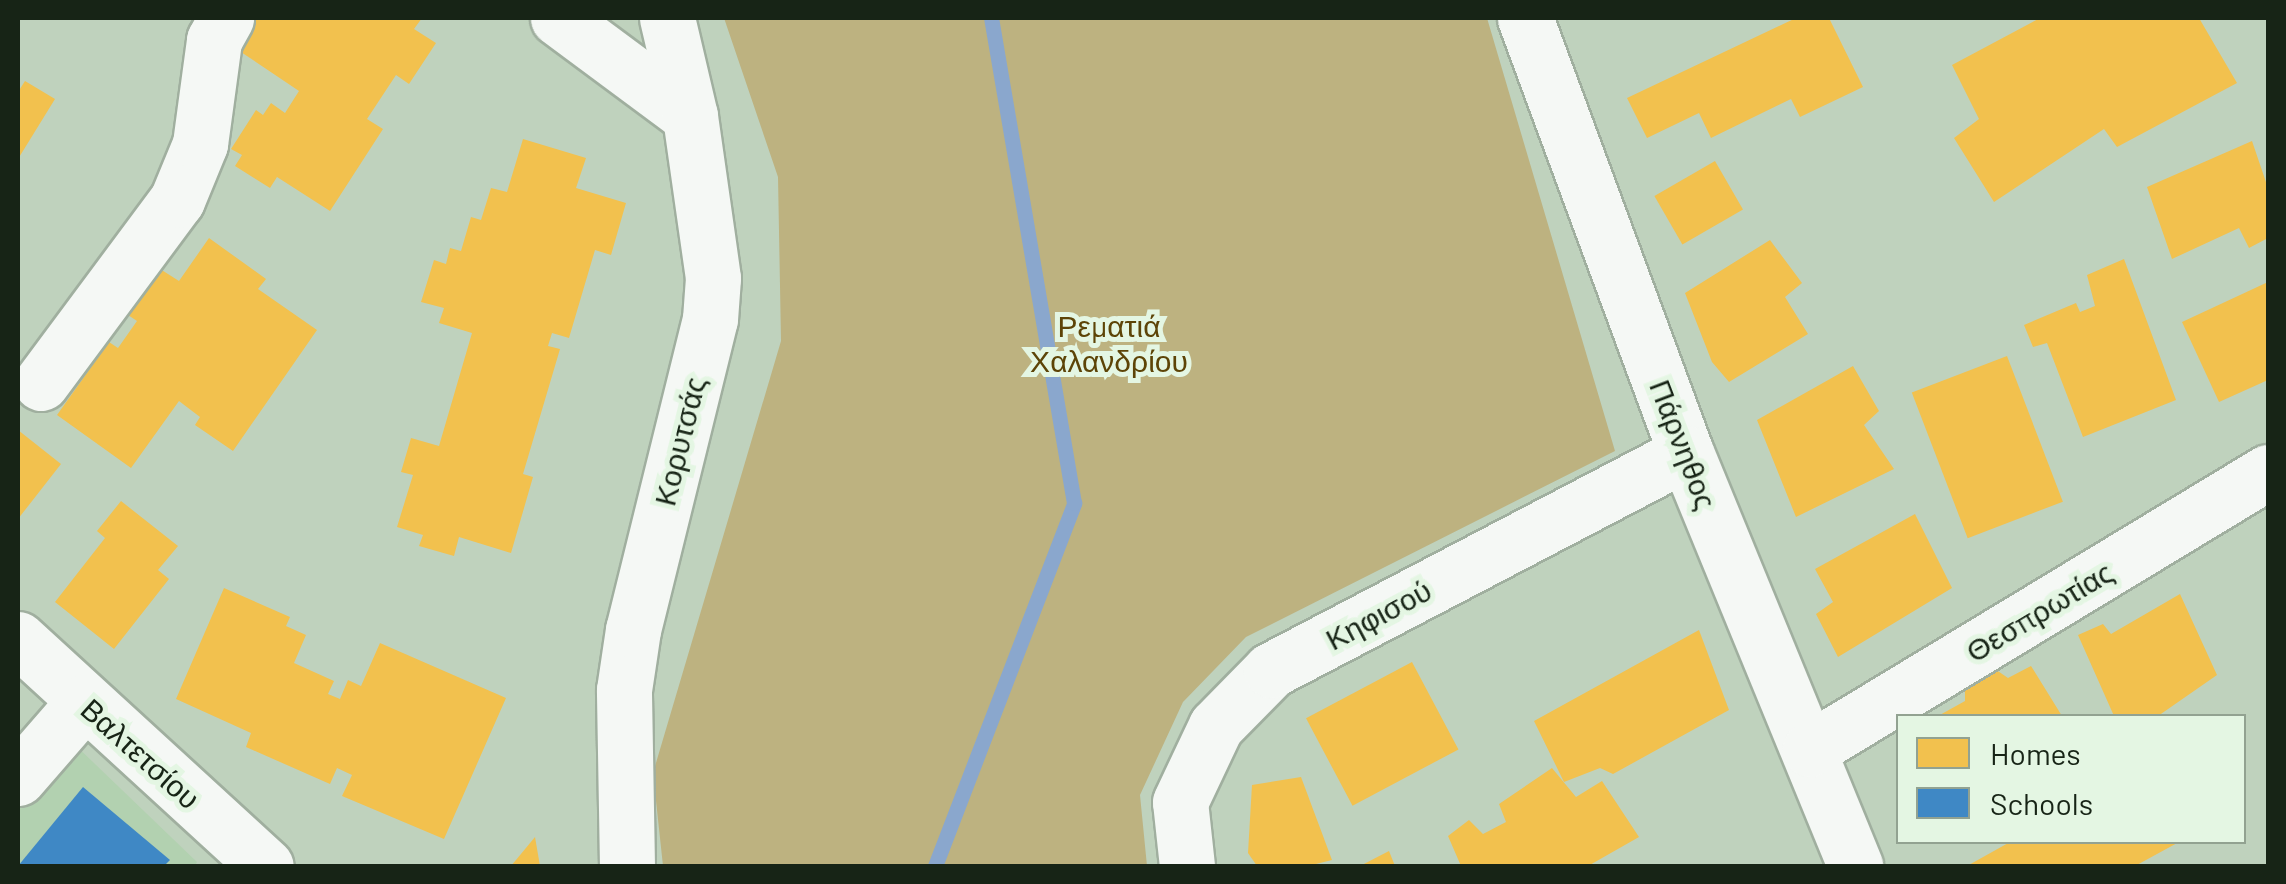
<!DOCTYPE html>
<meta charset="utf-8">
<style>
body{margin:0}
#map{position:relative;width:2286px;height:884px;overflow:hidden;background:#bfd2bd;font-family:Barlow,sans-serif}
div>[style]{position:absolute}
.built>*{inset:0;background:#b2d1b0}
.forest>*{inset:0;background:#bdb280}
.homes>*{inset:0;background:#f2c14e;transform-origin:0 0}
.schools>*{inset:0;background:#3f88c5}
.stream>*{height:15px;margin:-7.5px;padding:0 7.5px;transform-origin:7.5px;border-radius:7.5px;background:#8aa7cd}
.roads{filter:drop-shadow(2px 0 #a0af9f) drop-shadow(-2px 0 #a0af9f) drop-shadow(0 2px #a0af9f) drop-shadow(0 -2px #a0af9f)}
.minor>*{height:55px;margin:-27.5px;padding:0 27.5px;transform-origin:27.5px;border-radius:27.5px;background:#f5f8f5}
span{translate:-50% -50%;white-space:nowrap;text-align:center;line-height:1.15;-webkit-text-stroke:10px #e4f6e3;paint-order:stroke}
.park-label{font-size:30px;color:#5d4407}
.street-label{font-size:30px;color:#172416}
.frame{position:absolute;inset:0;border:20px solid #172416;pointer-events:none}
.legend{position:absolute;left:1896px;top:714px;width:350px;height:130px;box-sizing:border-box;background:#e4f6e3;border:2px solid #92a291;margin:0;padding:12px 18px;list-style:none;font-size:30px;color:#172416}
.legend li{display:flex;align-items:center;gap:20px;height:50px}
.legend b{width:50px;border:2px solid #92a291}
</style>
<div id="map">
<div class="built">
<i style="clip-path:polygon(69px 739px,197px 862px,195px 866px,18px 866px,18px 801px)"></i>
</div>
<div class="forest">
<i style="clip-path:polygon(724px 18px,1487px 18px,1615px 451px,1246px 637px,1183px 702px,1140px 795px,1147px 866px,663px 866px,653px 773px,781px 341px,778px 177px)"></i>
</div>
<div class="homes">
<i style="clip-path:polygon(254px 18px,422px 18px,414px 29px,436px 43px,409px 84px,396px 75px,367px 119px,383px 129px,330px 211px,277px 177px,270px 188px,235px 166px,242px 155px,231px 149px,256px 110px,263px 115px,271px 103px,285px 113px,299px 91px,235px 48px)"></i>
<i style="clip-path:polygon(1796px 18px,1829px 18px,1863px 87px,1800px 117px,1791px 99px,1711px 138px,1699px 113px,1647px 138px,1627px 98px)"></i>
<i style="clip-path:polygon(2040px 18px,2199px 18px,2237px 83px,2117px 147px,2104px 129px,1994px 202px,1954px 138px,1979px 119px,1952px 65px)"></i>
<i style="clip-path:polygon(25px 81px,55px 99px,18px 159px,18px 92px)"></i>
<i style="clip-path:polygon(523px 139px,586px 158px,576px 188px,626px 203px,611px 255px,595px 250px,569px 338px,552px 333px,548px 346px,560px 349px,523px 474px,533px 477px,511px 553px,459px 537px,454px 556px,419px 546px,423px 535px,397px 527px,413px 475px,401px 472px,411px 438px,439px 446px,472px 333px,439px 323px,444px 308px,421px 302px,434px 260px,446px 264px,450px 248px,461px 251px,471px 217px,481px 220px,491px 188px,507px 192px)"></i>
<i style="clip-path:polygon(2252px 141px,2268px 188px,2268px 238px,2249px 248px,2239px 228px,2172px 259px,2147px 187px)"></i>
<i style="left:1715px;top:161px;width:56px;height:70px;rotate:60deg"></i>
<i style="clip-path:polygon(209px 238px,266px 279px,258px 289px,317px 330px,233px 451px,195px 425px,200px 417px,179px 401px,131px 468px,57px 415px,109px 342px,118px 348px,137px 321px,125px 313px,157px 267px,179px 281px)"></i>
<i style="clip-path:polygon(1770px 240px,1802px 283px,1785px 297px,1808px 334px,1729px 382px,1712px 362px,1685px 293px)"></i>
<i style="clip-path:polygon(2124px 259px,2176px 400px,2083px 437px,2047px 343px,2033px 347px,2024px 325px,2076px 303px,2080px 312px,2095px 306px,2087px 275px)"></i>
<i style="clip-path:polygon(2268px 282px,2268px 380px,2219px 402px,2182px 322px)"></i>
<i style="left:2007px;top:356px;width:156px;height:102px;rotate:69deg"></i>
<i style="clip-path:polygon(1853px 366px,1879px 411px,1864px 425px,1894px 469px,1796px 517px,1757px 420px)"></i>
<i style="clip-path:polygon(18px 430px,61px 464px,18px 519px)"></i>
<i style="clip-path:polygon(121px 501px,178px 546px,158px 570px,169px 579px,114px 649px,55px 602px,105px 538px,97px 531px)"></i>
<i style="clip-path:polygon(1915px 514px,1952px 588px,1838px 657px,1816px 614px,1833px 602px,1815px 569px)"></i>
<i style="clip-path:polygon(224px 588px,290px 617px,286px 626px,306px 635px,294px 663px,334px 681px,328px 694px,340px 699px,348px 680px,361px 686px,380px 643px,506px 698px,444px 839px,342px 796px,352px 775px,337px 768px,330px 784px,246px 747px,251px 733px,176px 699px)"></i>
<i style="clip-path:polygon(2180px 594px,2217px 675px,2158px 716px,2114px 716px,2078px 635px,2103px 624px,2111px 634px)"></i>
<i style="clip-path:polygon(1699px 630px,1729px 710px,1613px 774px,1600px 768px,1564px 782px,1534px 721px)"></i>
<i style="left:1412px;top:662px;width:99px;height:120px;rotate:62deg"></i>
<i style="clip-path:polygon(2031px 666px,2062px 716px,1938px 716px,1965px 701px,1965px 686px,1992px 667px,2008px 678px)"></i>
<i style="clip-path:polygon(1552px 768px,1576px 797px,1602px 781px,1639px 837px,1588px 866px,1461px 866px,1448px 836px,1469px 820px,1483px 834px,1506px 822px,1499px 804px)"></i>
<i style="clip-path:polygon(1301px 777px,1332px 860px,1308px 866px,1257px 866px,1248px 853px,1252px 785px)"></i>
<i style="clip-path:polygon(535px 837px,540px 866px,511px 866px)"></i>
<i style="clip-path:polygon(2010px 842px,2179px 842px,2135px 866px,1967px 866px)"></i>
<i style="clip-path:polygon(1389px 851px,1395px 866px,1360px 866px)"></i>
</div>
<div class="schools">
<i style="clip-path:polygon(83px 787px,170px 860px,164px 866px,18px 866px)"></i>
</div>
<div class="stream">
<i style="left:935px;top:866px;width:389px;rotate:-69deg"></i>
<i style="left:1074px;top:503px;width:492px;rotate:-99.7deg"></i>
</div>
<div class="roads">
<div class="minor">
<i style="left:558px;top:18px;width:164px;rotate:36.6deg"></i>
<i style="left:1525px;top:18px;width:464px;rotate:69.7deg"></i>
<i style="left:1686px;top:453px;width:446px;rotate:67.7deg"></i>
<i style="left:41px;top:383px;width:228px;rotate:-53.4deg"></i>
<i style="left:177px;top:200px;width:61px;rotate:-67.7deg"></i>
<i style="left:200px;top:144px;width:105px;rotate:-82.3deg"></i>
<i style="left:214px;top:40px;width:25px;rotate:-61deg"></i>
<i style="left:18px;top:639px;width:336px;rotate:42.5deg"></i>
<i style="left:1810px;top:749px;width:535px;rotate:-31.17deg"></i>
<i style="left:18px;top:778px;width:101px;rotate:-49deg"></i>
<i style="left:627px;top:866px;width:176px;rotate:-91deg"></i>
<i style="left:624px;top:690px;width:61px;rotate:-81.5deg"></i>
<i style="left:633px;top:630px;width:320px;rotate:-76.1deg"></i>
<i style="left:710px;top:319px;width:41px;rotate:-85.8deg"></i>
<i style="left:713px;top:278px;width:164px;rotate:-98.1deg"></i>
<i style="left:690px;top:116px;width:101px;rotate:-103.2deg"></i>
<i style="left:1187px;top:866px;width:64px;rotate:-96.2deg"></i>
<i style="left:1180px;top:802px;width:84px;rotate:-64.7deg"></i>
<i style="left:1216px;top:726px;width:78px;rotate:-45.5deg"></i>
<i style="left:1271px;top:670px;width:468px;rotate:-27.6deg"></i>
</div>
</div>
<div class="park-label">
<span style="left:1109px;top:342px">Ρεματιά<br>Χαλανδρίου</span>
</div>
<div class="street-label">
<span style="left:679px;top:441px;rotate:-76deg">Κορυτσάς</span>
<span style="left:1684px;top:444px;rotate:69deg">Πάρνηθος</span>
<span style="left:2039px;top:611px;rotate:-31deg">Θεσπρωτίας</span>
<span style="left:1378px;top:614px;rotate:-28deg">Κηφισού</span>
<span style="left:141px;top:753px;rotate:42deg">Βαλτετσίου</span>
</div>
<div class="frame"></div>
<ul class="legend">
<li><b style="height:28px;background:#f2c14e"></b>Homes</li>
<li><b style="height:28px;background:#3f88c5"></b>Schools</li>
</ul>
</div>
